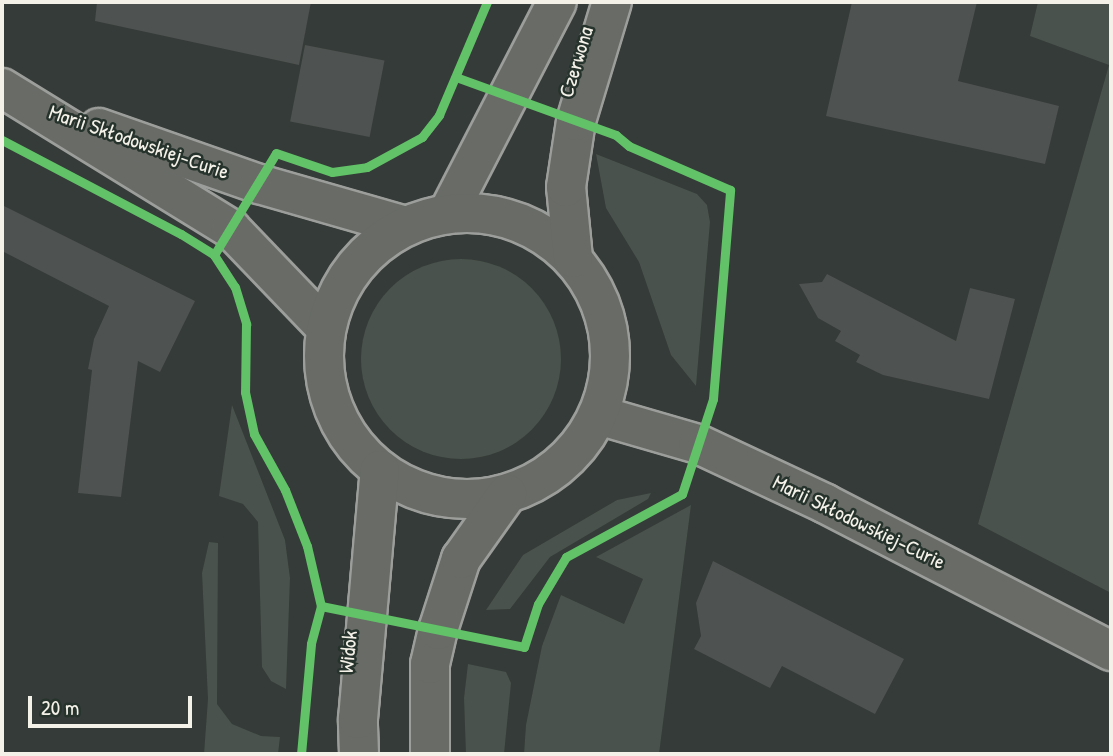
<!DOCTYPE html>
<meta charset="utf-8">
<style>
body{margin:0}
#map{position:relative;width:1113px;height:756px;overflow:hidden;background:#353b38;font-family:"Patrick Hand",sans-serif}
div>[style]{position:absolute}
.green>*{inset:0;background:#49524c}
.round{border-radius:50%}
.building>*{inset:0;background:#4e5250;transform-origin:0 0}
.roads{filter:drop-shadow(2px 0 #9c9e9b) drop-shadow(-2px 0 #9c9e9b) drop-shadow(0 2px #9c9e9b) drop-shadow(0 -2px #9c9e9b)}
.tertiary>*{height:38px;margin:-19px;padding:0 19px;transform-origin:19px;border-radius:19px;background:#686b66}
.secondary>*{height:38px;margin:-19px;padding:0 19px;transform-origin:19px;border-radius:19px;background:#686b66}
.secondary>.ring{margin:-19px;padding:0;box-sizing:content-box;background:none;border:38px solid #686b66;border-radius:50%}
.cycleway>*{height:9px;margin:-4.5px;padding:0 4.5px;transform-origin:4.5px;border-radius:4.5px;background:#61c268}
span{translate:-50% -50%;white-space:nowrap;text-align:center;line-height:1.15;-webkit-text-stroke:5px #26332d;paint-order:stroke}
.street-label{font-size:21px;color:#f4f1e8}
.frame{position:absolute;inset:0;border:4px solid #f4f1e8;pointer-events:none}
.scale{position:absolute;left:28px;top:696px;width:164px;height:32px;box-sizing:border-box;border:4px solid #f4f1e8;border-top:0;padding-left:9px;font-size:21px;line-height:24px;white-space:nowrap;color:#f4f1e8;-webkit-text-stroke:5px #26332d;paint-order:stroke}
</style>
<div id="map">
<div class="green">
<i style="clip-path:polygon(1038px 2px,1111px 2px,1111px 593px,978px 524px,1109px 65px,1030px 36px)"></i>
<i style="clip-path:polygon(596px 154px,697px 194px,707px 205px,710px 222px,696px 386px,671px 355px,639px 262px,606px 208px)"></i>
<i class="round" style="left:361px;top:259px;width:200px;height:200px"></i>
<i style="clip-path:polygon(232px 405px,285px 540px,290px 578px,286px 689px,271px 681px,262px 667px,258px 522px,243px 504px,219px 496px)"></i>
<i style="clip-path:polygon(651px 493px,648px 499px,550px 557px,510px 609px,486px 610px,523px 555px,617px 500px)"></i>
<i style="clip-path:polygon(691px 505px,659px 754px,524px 754px,526px 725px,542px 646px,561px 595px,624px 624px,643px 579px,596px 557px)"></i>
<i style="clip-path:polygon(209px 542px,218px 543px,217px 704px,232px 724px,261px 736px,280px 737px,278px 754px,204px 754px,208px 699px,202px 573px)"></i>
<i style="clip-path:polygon(468px 664px,506px 672px,511px 683px,504px 754px,466px 754px,464px 698px)"></i>
</div>
<div class="building">
<i style="clip-path:polygon(97px 2px,311px 2px,299px 65px,95px 21px)"></i>
<i style="clip-path:polygon(852px 2px,977px 2px,958px 81px,1059px 106px,1045px 164px,826px 116px)"></i>
<i style="left:305px;top:45px;width:81px;height:78px;rotate:11deg"></i>
<i style="clip-path:polygon(2px 205px,195px 301px,160px 372px,138px 361px,121px 497px,78px 493px,92px 370px,88px 369px,94px 339px,109px 306px,2px 251px)"></i>
<i style="clip-path:polygon(827px 274px,956px 341px,970px 288px,1015px 299px,989px 399px,883px 375px,856px 362px,860px 355px,835px 341px,841px 331px,818px 318px,799px 284px,822px 282px)"></i>
<i style="clip-path:polygon(713px 561px,904px 659px,875px 714px,782px 666px,770px 688px,694px 649px,701px 636px,696px 603px)"></i>
</div>
<div class="roads">
<div class="tertiary">
<i style="left:2px;top:88px;width:269px;rotate:31.6deg"></i>
<i style="left:231px;top:229px;width:137px;rotate:46.2deg"></i>
<i style="left:99px;top:128px;width:170px;rotate:19.3deg"></i>
<i style="left:259px;top:184px;width:152px;rotate:16deg"></i>
<i style="left:598px;top:415px;width:104px;rotate:16.2deg"></i>
<i style="left:698px;top:444px;width:141px;rotate:25.1deg"></i>
<i style="left:826px;top:504px;width:321px;rotate:27.3deg"></i>
</div>
<div class="secondary">
<i style="left:448px;top:213px;width:237px;rotate:-62.7deg"></i>
<i class="ring" style="left:324px;top:213px;width:248px;height:248px"></i>
<i style="left:573px;top:258px;width:71px;rotate:-95.6deg"></i>
<i style="left:566px;top:187px;width:67px;rotate:-81.4deg"></i>
<i style="left:576px;top:121px;width:124px;rotate:-73.2deg"></i>
<i style="left:359px;top:754px;width:35px;rotate:-92deg"></i>
<i style="left:358px;top:719px;width:250px;rotate:-85deg"></i>
<i style="left:430px;top:754px;width:90px;rotate:-90deg"></i>
<i style="left:430px;top:664px;width:35px;rotate:-77deg"></i>
<i style="left:438px;top:630px;width:75px;rotate:-72.1deg"></i>
<i style="left:461px;top:559px;width:80px;rotate:-54.7deg"></i>
</div>
</div>
<div class="cycleway">
<i style="left:2px;top:140px;width:202px;rotate:27.7deg"></i>
<i style="left:181px;top:234px;width:39px;rotate:32deg"></i>
<i style="left:214px;top:255px;width:38px;rotate:57deg"></i>
<i style="left:235px;top:287px;width:39px;rotate:73deg"></i>
<i style="left:246px;top:324px;width:68px;rotate:90.8deg"></i>
<i style="left:245px;top:392px;width:43px;rotate:77.9deg"></i>
<i style="left:254px;top:434px;width:64px;rotate:61deg"></i>
<i style="left:285px;top:490px;width:60px;rotate:68.6deg"></i>
<i style="left:307px;top:546px;width:62px;rotate:76.9deg"></i>
<i style="left:321px;top:606px;width:39px;rotate:105deg"></i>
<i style="left:311px;top:644px;width:110px;rotate:95.2deg"></i>
<i style="left:214px;top:255px;width:119px;rotate:-58.7deg"></i>
<i style="left:276px;top:153px;width:59px;rotate:18.7deg"></i>
<i style="left:332px;top:172px;width:35px;rotate:-8deg"></i>
<i style="left:367px;top:167px;width:63px;rotate:-28.6deg"></i>
<i style="left:422px;top:137px;width:28px;rotate:-52deg"></i>
<i style="left:439px;top:115px;width:123px;rotate:-67deg"></i>
<i style="left:321px;top:606px;width:207px;rotate:11.4deg"></i>
<i style="left:524px;top:647px;width:45px;rotate:-72deg"></i>
<i style="left:538px;top:604px;width:55px;rotate:-59.2deg"></i>
<i style="left:566px;top:557px;width:132px;rotate:-28.5deg"></i>
<i style="left:682px;top:494px;width:100px;rotate:-71.9deg"></i>
<i style="left:713px;top:399px;width:210px;rotate:-85.3deg"></i>
<i style="left:730px;top:190px;width:110px;rotate:-156.5deg"></i>
<i style="left:629px;top:146px;width:17px;rotate:-140deg"></i>
<i style="left:616px;top:135px;width:170px;rotate:-160.1deg"></i>
</div>
<div class="street-label">
<span style="left:576px;top:62px;rotate:-73deg">Czerwona</span>
<span style="left:139px;top:142px;rotate:19deg">Marii Skłodowskiej-Curie</span>
<span style="left:859px;top:522px;rotate:26deg">Marii Skłodowskiej-Curie</span>
<span style="left:348px;top:652px;rotate:-84deg">Widok</span>
</div>
<div class="frame"></div>
<div class="scale">20 m</div>
</div>
